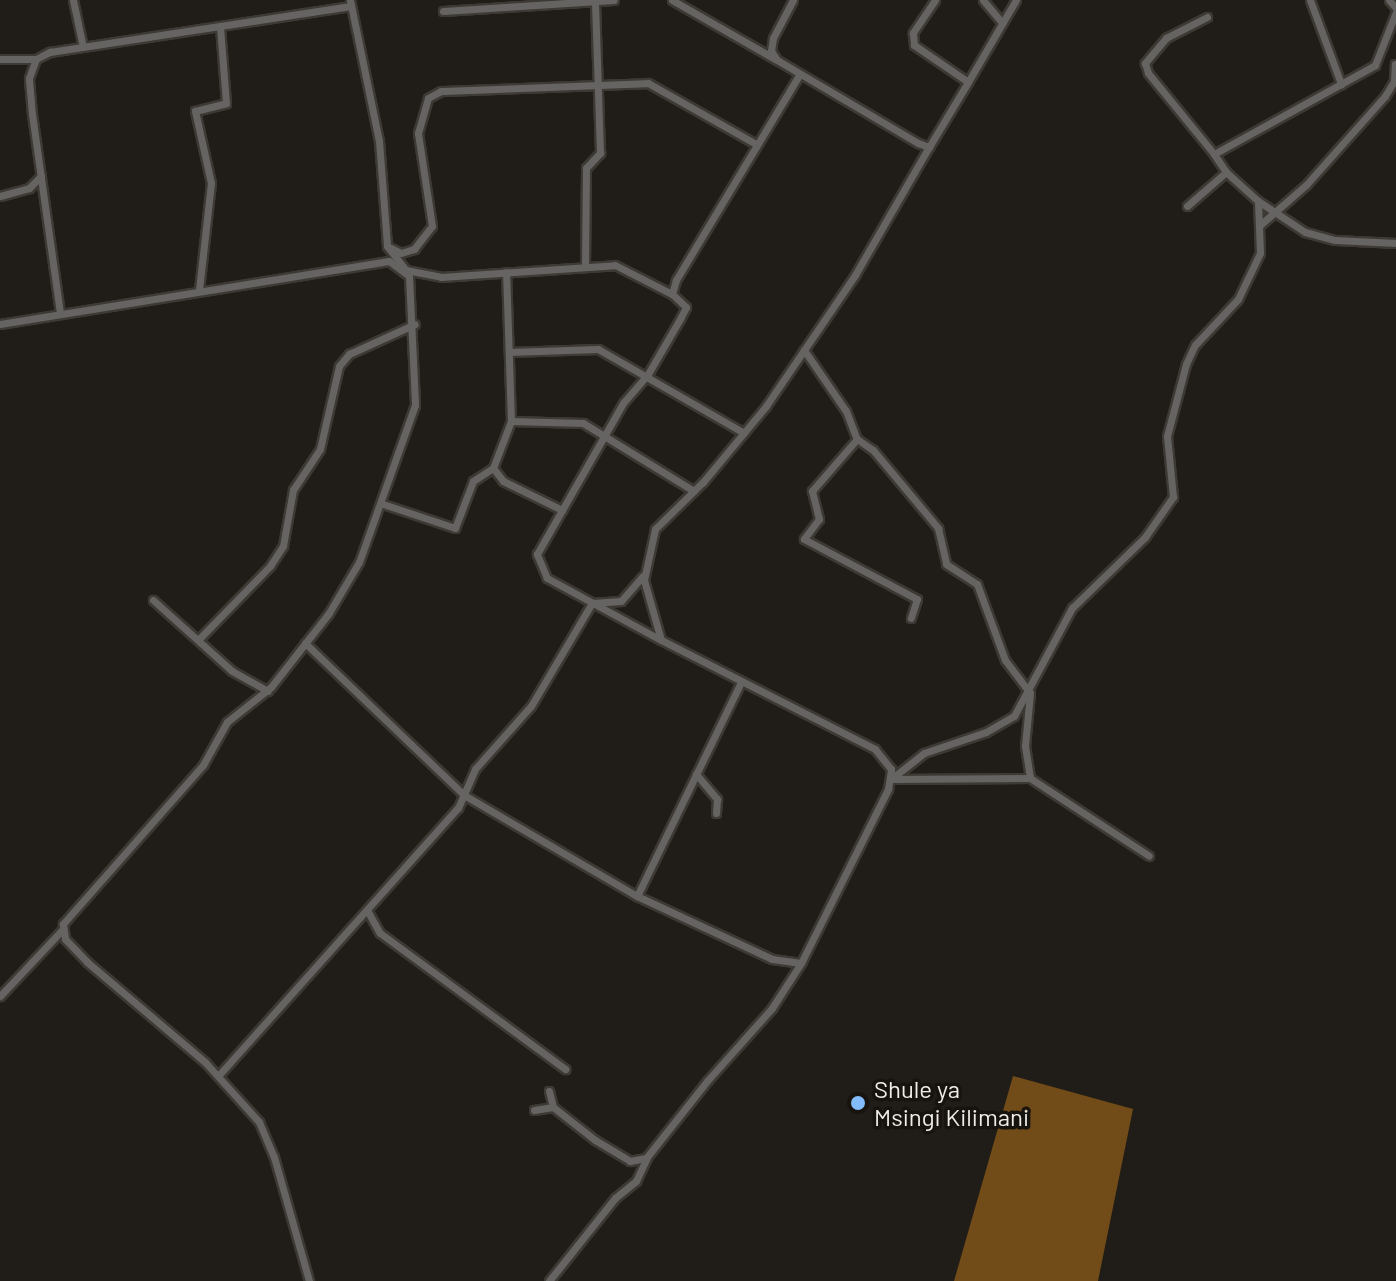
<!DOCTYPE html>
<style>
body{margin:0}
#map{position:relative;width:1396px;height:1281px;overflow:hidden;background:#201c17;font-family:Barlow,sans-serif}
div>[style]{position:absolute}
.forest>*{inset:0;background:#714c18}
.roads{filter:drop-shadow(2px 0 #3d3934) drop-shadow(-2px 0 #3d3934) drop-shadow(0 2px #3d3934) drop-shadow(0 -2px #3d3934)}
.minor>*{height:7px;margin:-3.5px;padding:0 3.5px;transform-origin:3.5px;border-radius:3.5px;background:#666462}
.dots>*{width:22px;height:22px;translate:-50% -50%;box-sizing:border-box;border:4px solid #17130e;border-radius:50%}
span{translate:-50% -50%;white-space:nowrap;text-align:center;line-height:1.15;-webkit-text-stroke:7px #17130e;paint-order:stroke}
.poi-label{font-size:24px;color:#f0ede9}
.left{translate:0 -50%;text-align:left}
</style>
<div id="map">
<div class="forest">
<i style="clip-path:polygon(1013px 1076px,1133px 1109px,1098px 1281px,954px 1281px)"></i>
</div>
<div class="roads">
<div class="minor">
<i style="left:73px;top:0;width:48px;rotate:78deg"></i>
<i style="left:350px;top:0;width:144px;rotate:78.4deg"></i>
<i style="left:379px;top:141px;width:105px;rotate:85.6deg"></i>
<i style="left:387px;top:246px;width:31px;rotate:52deg"></i>
<i style="left:406px;top:270px;width:36px;rotate:11deg"></i>
<i style="left:441px;top:277px;width:174px;rotate:-3.9deg"></i>
<i style="left:615px;top:265px;width:64px;rotate:27deg"></i>
<i style="left:672px;top:0;width:119px;rotate:29.8deg"></i>
<i style="left:793px;top:0;width:43px;rotate:117.8deg"></i>
<i style="left:773px;top:38px;width:13px;rotate:99deg"></i>
<i style="left:771px;top:51px;width:11px;rotate:56deg"></i>
<i style="left:777px;top:60px;width:164px;rotate:30.5deg"></i>
<i style="left:918px;top:143px;width:12px;rotate:20deg"></i>
<i style="left:929px;top:147px;width:76px;rotate:-59deg"></i>
<i style="left:935px;top:0;width:40px;rotate:124deg"></i>
<i style="left:913px;top:33px;width:12px;rotate:85deg"></i>
<i style="left:914px;top:45px;width:65px;rotate:34.4deg"></i>
<i style="left:968px;top:82px;width:95px;rotate:-59.7deg"></i>
<i style="left:983px;top:0;width:30px;rotate:50deg"></i>
<i style="left:1310px;top:0;width:90px;rotate:69.7deg"></i>
<i style="left:1389px;top:0;width:11px;rotate:49deg"></i>
<i style="left:443px;top:11px;width:171px;rotate:-3.7deg"></i>
<i style="left:1207px;top:17px;width:46px;rotate:152.9deg"></i>
<i style="left:1166px;top:38px;width:33px;rotate:130deg"></i>
<i style="left:1145px;top:63px;width:10px;rotate:73deg"></i>
<i style="left:1148px;top:73px;width:104px;rotate:50.8deg"></i>
<i style="left:1214px;top:154px;width:184px;rotate:-28.9deg"></i>
<i style="left:1375px;top:65px;width:57px;rotate:-68.4deg"></i>
<i style="left:0;top:59px;width:36px"></i>
<i style="left:0;top:196px;width:30px;rotate:-15deg"></i>
<i style="left:29px;top:188px;width:17px;rotate:-45deg"></i>
<i style="left:1258px;top:201px;width:56px;rotate:33.4deg"></i>
<i style="left:1305px;top:232px;width:31px;rotate:15deg"></i>
<i style="left:1335px;top:240px;width:61px;rotate:2.8deg"></i>
<i style="left:1187px;top:206px;width:52px;rotate:-41.1deg"></i>
<i style="left:1226px;top:172px;width:22px;rotate:-124deg"></i>
<i style="left:1260px;top:225px;width:61px;rotate:-41deg"></i>
<i style="left:1306px;top:185px;width:119px;rotate:-48.4deg"></i>
<i style="left:1385px;top:96px;width:17px;rotate:-59deg"></i>
<i style="left:1394px;top:81px;width:17px;rotate:-87deg"></i>
<i style="left:389px;top:247px;width:13px;rotate:27deg"></i>
<i style="left:401px;top:253px;width:14px;rotate:-17deg"></i>
<i style="left:414px;top:249px;width:29px;rotate:-52deg"></i>
<i style="left:432px;top:226px;width:94px;rotate:-98.6deg"></i>
<i style="left:418px;top:133px;width:36px;rotate:-74deg"></i>
<i style="left:428px;top:98px;width:15px;rotate:-28deg"></i>
<i style="left:441px;top:91px;width:207px;rotate:-2.2deg"></i>
<i style="left:648px;top:83px;width:124px;rotate:29.5deg"></i>
<i style="left:585px;top:265px;width:97px;rotate:-89.4deg"></i>
<i style="left:586px;top:168px;width:21px;rotate:-47deg"></i>
<i style="left:600px;top:153px;width:149px;rotate:-91.9deg"></i>
<i style="left:199px;top:290px;width:108px;rotate:-83.6deg"></i>
<i style="left:211px;top:183px;width:74px;rotate:-102.5deg"></i>
<i style="left:195px;top:111px;width:32px;rotate:-14deg"></i>
<i style="left:226px;top:103px;width:77px;rotate:-94.5deg"></i>
<i style="left:60px;top:313px;width:201px;rotate:-98deg"></i>
<i style="left:32px;top:114px;width:36px;rotate:-95deg"></i>
<i style="left:29px;top:78px;width:20px;rotate:-70deg"></i>
<i style="left:36px;top:59px;width:16px;rotate:-27deg"></i>
<i style="left:50px;top:52px;width:304px;rotate:-8.7deg"></i>
<i style="left:0;top:324px;width:394px;rotate:-9.2deg"></i>
<i style="left:389px;top:261px;width:25px;rotate:37deg"></i>
<i style="left:409px;top:276px;width:129px;rotate:87.3deg"></i>
<i style="left:415px;top:405px;width:167px;rotate:109.6deg"></i>
<i style="left:359px;top:562px;width:59px;rotate:120.5deg"></i>
<i style="left:329px;top:613px;width:94px;rotate:128.1deg"></i>
<i style="left:271px;top:687px;width:56px;rotate:141.5deg"></i>
<i style="left:227px;top:722px;width:49px;rotate:119.2deg"></i>
<i style="left:203px;top:765px;width:212px;rotate:131.4deg"></i>
<i style="left:63px;top:924px;width:15px;rotate:82deg"></i>
<i style="left:65px;top:939px;width:32px;rotate:46deg"></i>
<i style="left:87px;top:962px;width:155px;rotate:40.3deg"></i>
<i style="left:205px;top:1062px;width:81px;rotate:48deg"></i>
<i style="left:259px;top:1122px;width:38px;rotate:67deg"></i>
<i style="left:274px;top:1157px;width:129px;rotate:74.2deg"></i>
<i style="left:804px;top:350px;width:74px;rotate:55.5deg"></i>
<i style="left:846px;top:411px;width:30px;rotate:69deg"></i>
<i style="left:857px;top:439px;width:69px;rotate:130.9deg"></i>
<i style="left:812px;top:491px;width:29px;rotate:76deg"></i>
<i style="left:819px;top:519px;width:25px;rotate:127deg"></i>
<i style="left:804px;top:539px;width:128px;rotate:28deg"></i>
<i style="left:917px;top:599px;width:20px;rotate:108deg"></i>
<i style="left:509px;top:352px;width:89px;rotate:-1.9deg"></i>
<i style="left:598px;top:349px;width:168px;rotate:29.9deg"></i>
<i style="left:511px;top:421px;width:72px;rotate:1.6deg"></i>
<i style="left:583px;top:423px;width:130px;rotate:31.5deg"></i>
<i style="left:857px;top:439px;width:19px;rotate:35deg"></i>
<i style="left:873px;top:450px;width:102px;rotate:50.2deg"></i>
<i style="left:938px;top:528px;width:37px;rotate:77deg"></i>
<i style="left:946px;top:564px;width:37px;rotate:33deg"></i>
<i style="left:977px;top:584px;width:81px;rotate:69.8deg"></i>
<i style="left:1005px;top:660px;width:41px;rotate:52.9deg"></i>
<i style="left:1030px;top:693px;width:53px;rotate:95.4deg"></i>
<i style="left:1025px;top:746px;width:32px;rotate:81deg"></i>
<i style="left:493px;top:468px;width:16px;rotate:52deg"></i>
<i style="left:503px;top:481px;width:66px;rotate:26.2deg"></i>
<i style="left:383px;top:504px;width:76px;rotate:18.4deg"></i>
<i style="left:455px;top:528px;width:50px;rotate:-69deg"></i>
<i style="left:473px;top:481px;width:24px;rotate:-33deg"></i>
<i style="left:493px;top:468px;width:50px;rotate:-69deg"></i>
<i style="left:511px;top:421px;width:149px;rotate:-91.9deg"></i>
<i style="left:153px;top:600px;width:106px;rotate:41.9deg"></i>
<i style="left:232px;top:671px;width:41px;rotate:29.1deg"></i>
<i style="left:199px;top:639px;width:102px;rotate:-45.8deg"></i>
<i style="left:270px;top:566px;width:24px;rotate:-57deg"></i>
<i style="left:283px;top:546px;width:57px;rotate:-79.9deg"></i>
<i style="left:293px;top:490px;width:49px;rotate:-56.6deg"></i>
<i style="left:320px;top:449px;width:85px;rotate:-77.1deg"></i>
<i style="left:339px;top:366px;width:16px;rotate:-50deg"></i>
<i style="left:349px;top:354px;width:72px;rotate:-24.4deg"></i>
<i style="left:659px;top:639px;width:128px;rotate:-151.4deg"></i>
<i style="left:547px;top:578px;width:26px;rotate:-113deg"></i>
<i style="left:537px;top:554px;width:174px;rotate:-60.3deg"></i>
<i style="left:623px;top:403px;width:38px;rotate:-49deg"></i>
<i style="left:648px;top:374px;width:66px;rotate:-59.9deg"></i>
<i style="left:681px;top:317px;width:11px;rotate:-63deg"></i>
<i style="left:686px;top:307px;width:19px;rotate:-137deg"></i>
<i style="left:672px;top:294px;width:15px;rotate:-74deg"></i>
<i style="left:676px;top:280px;width:239px;rotate:-59deg"></i>
<i style="left:305px;top:643px;width:220px;rotate:43.7deg"></i>
<i style="left:464px;top:795px;width:200px;rotate:30.3deg"></i>
<i style="left:741px;top:682px;width:238px;rotate:115.9deg"></i>
<i style="left:637px;top:896px;width:149px;rotate:25deg"></i>
<i style="left:772px;top:959px;width:29px;rotate:8deg"></i>
<i style="left:696px;top:774px;width:33px;rotate:50deg"></i>
<i style="left:717px;top:799px;width:14px;rotate:94deg"></i>
<i style="left:891px;top:779px;width:42px;rotate:-38.2deg"></i>
<i style="left:924px;top:753px;width:65px;rotate:-18.7deg"></i>
<i style="left:986px;top:732px;width:32px;rotate:-30deg"></i>
<i style="left:1014px;top:716px;width:123px;rotate:-61.8deg"></i>
<i style="left:1072px;top:608px;width:102px;rotate:-44.2deg"></i>
<i style="left:1145px;top:537px;width:49px;rotate:-55deg"></i>
<i style="left:1173px;top:497px;width:61px;rotate:-95.6deg"></i>
<i style="left:1167px;top:436px;width:74px;rotate:-75.2deg"></i>
<i style="left:1186px;top:364px;width:21px;rotate:-65deg"></i>
<i style="left:1195px;top:345px;width:63px;rotate:-46.9deg"></i>
<i style="left:1238px;top:299px;width:51px;rotate:-64.4deg"></i>
<i style="left:1260px;top:253px;width:52px;rotate:-92.2deg"></i>
<i style="left:1258px;top:201px;width:43px;rotate:-137.8deg"></i>
<i style="left:891px;top:779px;width:139px;rotate:-0.4deg"></i>
<i style="left:1030px;top:778px;width:142px;rotate:33.2deg"></i>
<i style="left:367px;top:910px;width:26px;rotate:61deg"></i>
<i style="left:380px;top:933px;width:230px;rotate:36.3deg"></i>
<i style="left:0;top:996px;width:91px;rotate:-46.8deg"></i>
<i style="left:218px;top:1076px;width:360px;rotate:-48.2deg"></i>
<i style="left:458px;top:808px;width:43px;rotate:-66.4deg"></i>
<i style="left:475px;top:769px;width:84px;rotate:-48.4deg"></i>
<i style="left:531px;top:706px;width:120px;rotate:-59.4deg"></i>
<i style="left:592px;top:603px;width:29px;rotate:-4deg"></i>
<i style="left:621px;top:601px;width:33px;rotate:-49deg"></i>
<i style="left:549px;top:1091px;width:16px;rotate:76deg"></i>
<i style="left:553px;top:1107px;width:53px;rotate:38.2deg"></i>
<i style="left:595px;top:1140px;width:41px;rotate:31deg"></i>
<i style="left:630px;top:1161px;width:16px;rotate:-11deg"></i>
<i style="left:534px;top:1110px;width:19px;rotate:-9deg"></i>
<i style="left:549px;top:1281px;width:106px;rotate:-51.5deg"></i>
<i style="left:615px;top:1198px;width:27px;rotate:-39deg"></i>
<i style="left:636px;top:1181px;width:26px;rotate:-65deg"></i>
<i style="left:647px;top:1157px;width:97px;rotate:-51.7deg"></i>
<i style="left:707px;top:1081px;width:98px;rotate:-48.3deg"></i>
<i style="left:772px;top:1008px;width:54px;rotate:-57.2deg"></i>
<i style="left:801px;top:963px;width:195px;rotate:-63.4deg"></i>
<i style="left:888px;top:789px;width:20px;rotate:-81deg"></i>
<i style="left:891px;top:769px;width:26px;rotate:-129deg"></i>
<i style="left:875px;top:749px;width:240px;rotate:-153deg"></i>
<i style="left:661px;top:640px;width:62px;rotate:-105.8deg"></i>
<i style="left:644px;top:580px;width:52px;rotate:-77.8deg"></i>
<i style="left:655px;top:529px;width:67px;rotate:-44.4deg"></i>
<i style="left:703px;top:482px;width:99px;rotate:-50.3deg"></i>
<i style="left:766px;top:406px;width:158px;rotate:-55.8deg"></i>
<i style="left:855px;top:275px;width:148px;rotate:-60deg"></i>
</div>
</div>
<div class="dots">
<i style="left:858px;top:1103px;background:#83bcfb"></i>
</div>
<div class="poi-label">
<span class="left" style="left:874px;top:1103px">Shule ya<br>Msingi Kilimani</span>
</div>
</div>
